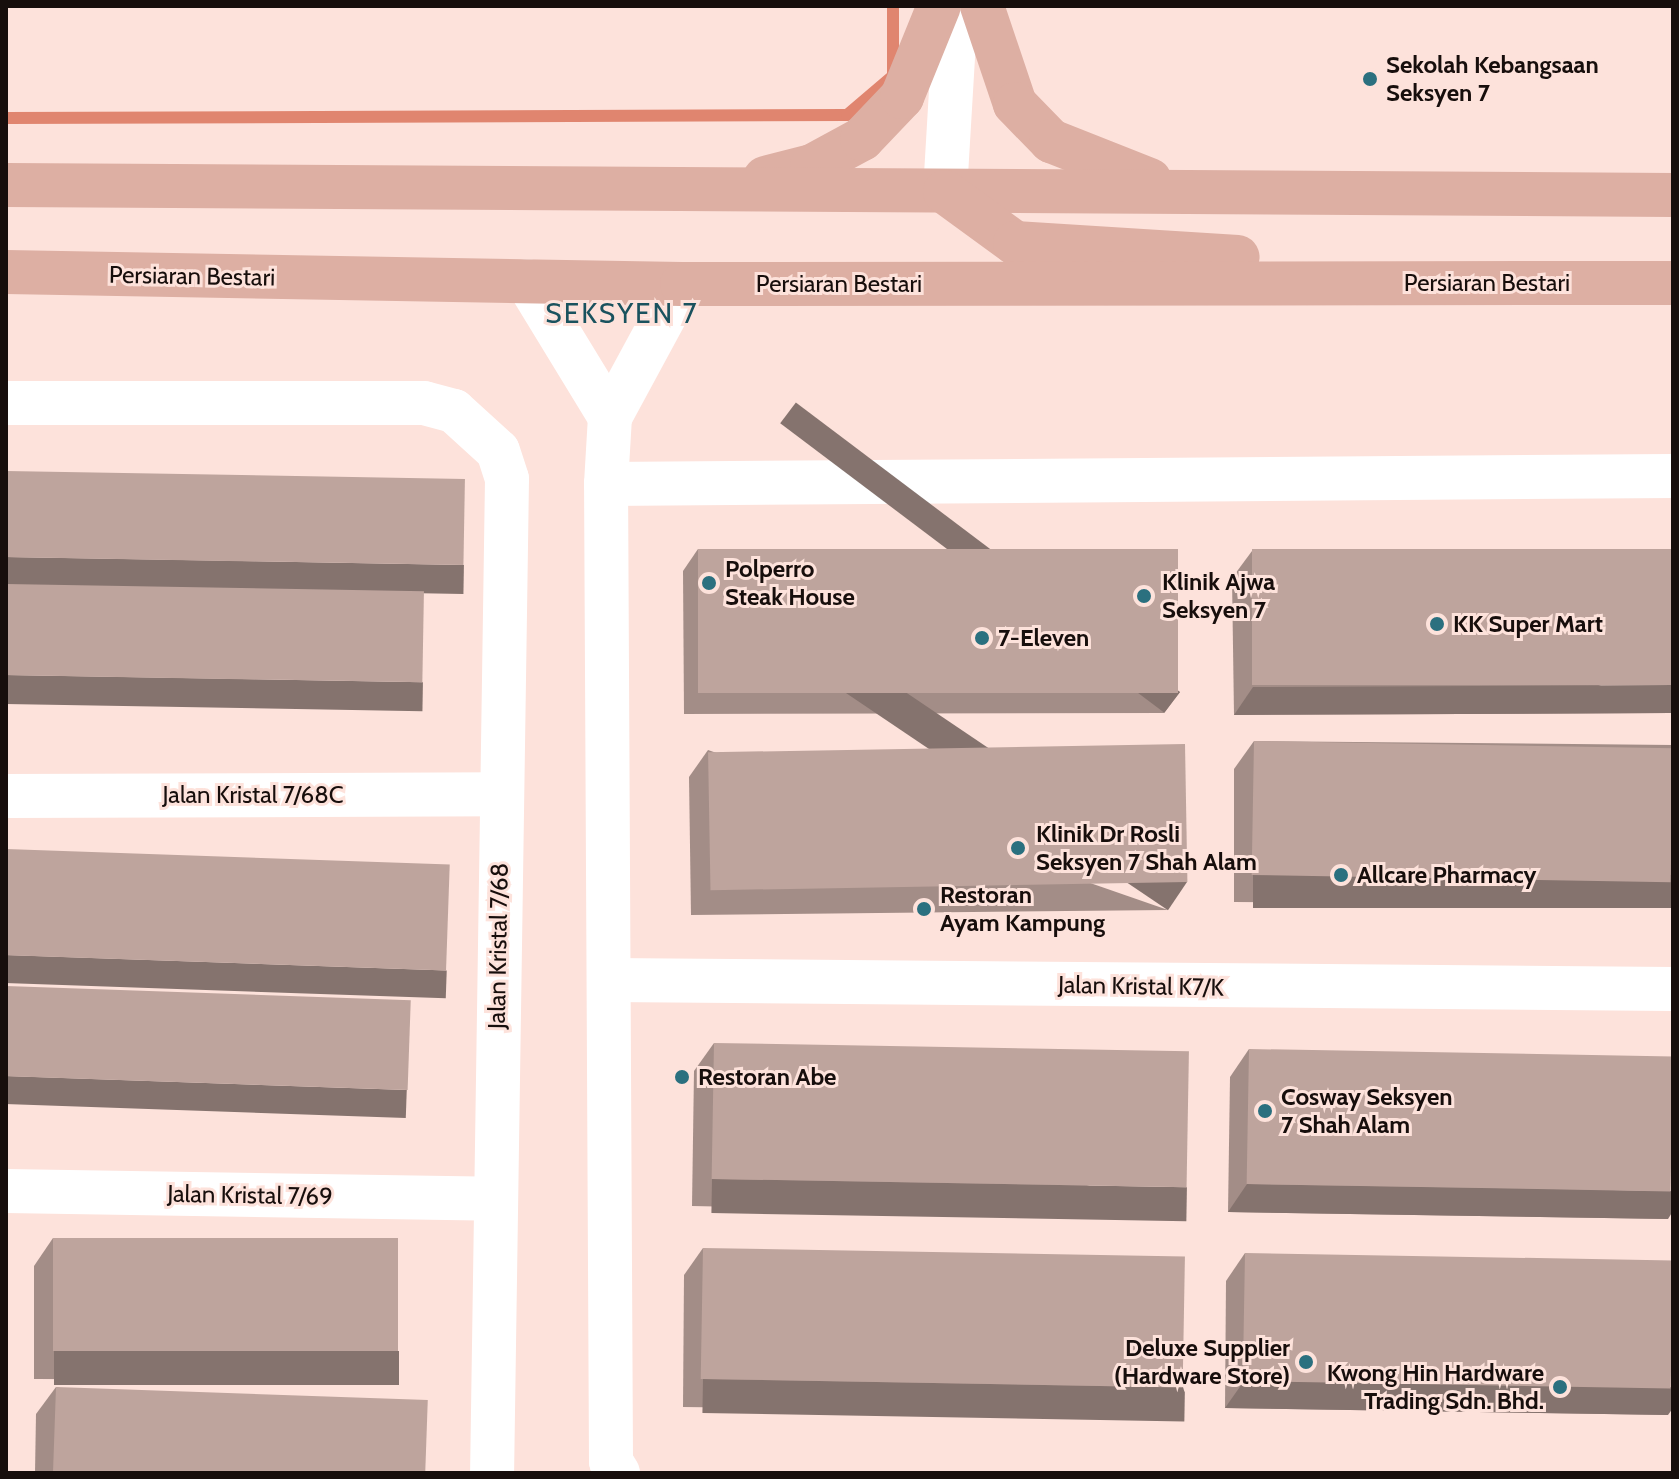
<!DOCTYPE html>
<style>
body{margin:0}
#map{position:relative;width:1679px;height:1479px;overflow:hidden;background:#fde2db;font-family:Cabin,sans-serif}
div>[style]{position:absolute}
.stream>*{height:12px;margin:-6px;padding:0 6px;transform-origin:6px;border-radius:6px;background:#e0856f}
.minor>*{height:44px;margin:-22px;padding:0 22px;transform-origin:22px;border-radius:22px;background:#fff}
.tertiary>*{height:44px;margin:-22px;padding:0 22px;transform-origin:22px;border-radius:22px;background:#fff}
.primary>*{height:44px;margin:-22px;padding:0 22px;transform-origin:22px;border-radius:22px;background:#ddafa3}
.wall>*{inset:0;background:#a38d87}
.shaded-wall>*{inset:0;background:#85736e;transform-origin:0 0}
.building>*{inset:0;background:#bea49d;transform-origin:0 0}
.dots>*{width:22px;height:22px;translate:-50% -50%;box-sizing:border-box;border:4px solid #fde2db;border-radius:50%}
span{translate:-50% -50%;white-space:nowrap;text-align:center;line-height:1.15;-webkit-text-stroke:6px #fde2db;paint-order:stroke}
.poi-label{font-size:24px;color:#170e0c;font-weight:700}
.left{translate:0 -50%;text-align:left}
.right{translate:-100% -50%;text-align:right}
.street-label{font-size:24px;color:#170e0c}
.quarter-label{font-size:28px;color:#1a525e;letter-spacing:2px}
.frame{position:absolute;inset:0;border:8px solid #170e0c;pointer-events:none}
</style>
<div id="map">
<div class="stream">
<i style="left:6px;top:118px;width:841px;rotate:-0.2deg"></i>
<i style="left:847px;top:115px;width:60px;rotate:-40.3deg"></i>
<i style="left:893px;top:76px;width:70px;rotate:-90deg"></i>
</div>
<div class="minor">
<i style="left:527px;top:281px;width:159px;rotate:58.6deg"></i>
<i style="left:6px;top:403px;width:418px"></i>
<i style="left:424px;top:403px;width:31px;rotate:15deg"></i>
<i style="left:454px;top:411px;width:59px;rotate:42.3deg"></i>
<i style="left:498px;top:451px;width:29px;rotate:72deg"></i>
<i style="left:507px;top:479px;width:994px;rotate:90.86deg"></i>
<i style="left:606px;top:484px;width:1067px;rotate:-0.43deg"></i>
<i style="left:6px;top:796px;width:494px;rotate:-0.2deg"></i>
<i style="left:609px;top:980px;width:1064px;rotate:0.48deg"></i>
<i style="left:6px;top:1191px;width:489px;rotate:0.9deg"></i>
<i style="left:618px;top:1473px;width:13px;rotate:-122deg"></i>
<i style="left:611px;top:1462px;width:978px;rotate:-90.29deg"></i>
<i style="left:606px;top:484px;width:67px;rotate:-86.6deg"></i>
<i style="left:610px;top:417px;width:151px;rotate:-61.6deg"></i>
</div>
<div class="tertiary">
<i style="left:945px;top:192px;width:186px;rotate:-86.6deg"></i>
</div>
<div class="primary">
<i style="left:982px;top:6px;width:103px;rotate:71.4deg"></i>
<i style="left:1015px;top:104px;width:52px;rotate:45.8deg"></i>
<i style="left:1051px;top:141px;width:106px;rotate:21.5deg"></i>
<i style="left:765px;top:178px;width:49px;rotate:-14.3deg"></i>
<i style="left:812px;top:166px;width:57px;rotate:-28.4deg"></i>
<i style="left:862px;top:139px;width:58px;rotate:-46.4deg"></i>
<i style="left:902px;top:97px;width:98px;rotate:-67.9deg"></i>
<i style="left:6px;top:185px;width:1667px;rotate:0.34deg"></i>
<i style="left:945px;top:192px;width:87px;rotate:36.1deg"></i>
<i style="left:1015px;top:243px;width:223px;rotate:3.6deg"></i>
<i style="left:6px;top:272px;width:676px;rotate:1.02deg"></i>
<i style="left:682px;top:284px;width:991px;rotate:-0.06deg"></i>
</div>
<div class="wall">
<i style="clip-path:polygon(698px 549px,1180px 692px,1164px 713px,684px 714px,683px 571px)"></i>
<i style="clip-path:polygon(1252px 551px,1671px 713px,1234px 715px,1232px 578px)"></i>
<i style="clip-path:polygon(1254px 741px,1673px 745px,1673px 906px,1234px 902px,1234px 769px)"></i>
<i style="clip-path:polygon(708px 750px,1168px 910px,691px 915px,689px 777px)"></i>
<i style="clip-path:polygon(714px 1043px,1168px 1216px,692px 1206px,694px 1071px)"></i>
<i style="clip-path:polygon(1249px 1049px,1668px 1219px,1228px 1212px,1230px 1077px)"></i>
<i style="clip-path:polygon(53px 1238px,379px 1380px,34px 1379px,34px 1266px)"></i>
<i style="clip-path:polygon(703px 1248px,1185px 1385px,1165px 1413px,683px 1407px,684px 1275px)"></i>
<i style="clip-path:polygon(1245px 1253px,1668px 1415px,1225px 1408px,1226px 1281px)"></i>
<i style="clip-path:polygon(56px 1387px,426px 1473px,35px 1473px,36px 1414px)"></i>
</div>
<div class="shaded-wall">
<i style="left:6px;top:557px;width:458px;height:29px;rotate:1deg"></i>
<i style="left:6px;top:675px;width:417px;height:29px;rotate:1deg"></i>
<i style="clip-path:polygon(1673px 685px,1673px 710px,1671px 713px,1234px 715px,1253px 687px)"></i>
<i style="left:1180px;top:692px;width:26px;height:481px;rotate:127deg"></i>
<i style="left:1253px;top:875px;width:420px;height:33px"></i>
<i style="left:1187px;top:882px;width:34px;height:477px;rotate:124deg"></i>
<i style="left:6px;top:955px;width:441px;height:28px;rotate:2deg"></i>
<i style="left:6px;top:1076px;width:401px;height:28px;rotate:2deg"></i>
<i style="left:712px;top:1179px;width:475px;height:34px;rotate:1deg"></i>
<i style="clip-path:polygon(1247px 1184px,1673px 1191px,1673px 1211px,1668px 1219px,1228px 1212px)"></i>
<i style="left:54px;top:1351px;width:345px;height:34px"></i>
<i style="left:703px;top:1379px;width:482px;height:34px;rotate:1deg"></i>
<i style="clip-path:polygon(1244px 1381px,1673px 1387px,1673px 1408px,1668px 1415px,1225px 1408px)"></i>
</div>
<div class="building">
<i style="left:6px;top:471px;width:459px;height:86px;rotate:1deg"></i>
<i style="left:698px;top:549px;width:480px;height:144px"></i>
<i style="left:1673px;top:549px;width:136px;height:421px;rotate:90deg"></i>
<i style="left:6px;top:584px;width:418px;height:91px;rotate:1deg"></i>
<i style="left:1254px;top:741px;width:419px;height:134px;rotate:1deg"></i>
<i style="left:1185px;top:744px;width:138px;height:477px;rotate:89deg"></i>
<i style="left:6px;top:849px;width:444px;height:106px;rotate:2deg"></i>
<i style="left:6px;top:986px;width:405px;height:90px;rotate:2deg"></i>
<i style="left:714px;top:1043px;width:475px;height:136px;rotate:1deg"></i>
<i style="left:1249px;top:1049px;width:424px;height:135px;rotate:1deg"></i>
<i style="left:53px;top:1238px;width:345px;height:113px"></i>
<i style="left:703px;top:1248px;width:482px;height:131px;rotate:1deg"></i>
<i style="left:1245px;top:1253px;width:428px;height:128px;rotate:1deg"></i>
<i style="left:56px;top:1387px;width:372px;height:86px;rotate:2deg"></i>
</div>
<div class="dots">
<i style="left:1370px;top:79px;background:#2b707f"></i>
<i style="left:709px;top:583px;background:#2b707f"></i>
<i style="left:1144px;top:596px;background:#2b707f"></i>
<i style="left:1437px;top:624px;background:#2b707f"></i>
<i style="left:982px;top:638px;background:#2b707f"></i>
<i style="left:1018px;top:848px;background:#2b707f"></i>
<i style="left:1341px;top:875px;background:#2b707f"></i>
<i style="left:924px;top:909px;background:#2b707f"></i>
<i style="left:682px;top:1077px;background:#2b707f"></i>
<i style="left:1265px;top:1111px;background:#2b707f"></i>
<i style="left:1306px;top:1362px;background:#2b707f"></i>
<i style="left:1560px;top:1387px;background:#2b707f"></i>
</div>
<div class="poi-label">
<span class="left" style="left:1386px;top:79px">Sekolah Kebangsaan<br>Seksyen 7</span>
<span class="left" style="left:725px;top:583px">Polperro<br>Steak House</span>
<span class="left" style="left:1162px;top:596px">Klinik Ajwa<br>Seksyen 7</span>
<span class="left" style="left:1453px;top:624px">KK Super Mart</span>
<span class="left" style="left:998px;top:638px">7-Eleven</span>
<span class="left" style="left:1036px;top:848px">Klinik Dr Rosli<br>Seksyen 7 Shah Alam</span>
<span class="left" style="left:1357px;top:875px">Allcare Pharmacy</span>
<span class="left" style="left:940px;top:909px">Restoran<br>Ayam Kampung</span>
<span class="left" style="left:698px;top:1077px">Restoran Abe</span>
<span class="left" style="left:1281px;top:1111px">Cosway Seksyen<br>7 Shah Alam</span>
<span class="right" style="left:1290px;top:1362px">Deluxe Supplier<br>(Hardware Store)</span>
<span class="right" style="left:1544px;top:1387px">Kwong Hin Hardware<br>Trading Sdn. Bhd.</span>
</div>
<div class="street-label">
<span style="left:192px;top:276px;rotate:1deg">Persiaran Bestari</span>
<span style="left:1487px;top:283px">Persiaran Bestari</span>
<span style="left:839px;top:284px">Persiaran Bestari</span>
<span style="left:253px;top:795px">Jalan Kristal 7/68C</span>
<span style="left:498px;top:946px;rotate:-89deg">Jalan Kristal 7/68</span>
<span style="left:1141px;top:986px;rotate:1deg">Jalan Kristal K7/K</span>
<span style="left:250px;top:1195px;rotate:1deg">Jalan Kristal 7/69</span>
</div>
<div class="quarter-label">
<span style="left:622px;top:313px">SEKSYEN 7</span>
</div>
<div class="frame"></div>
</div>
